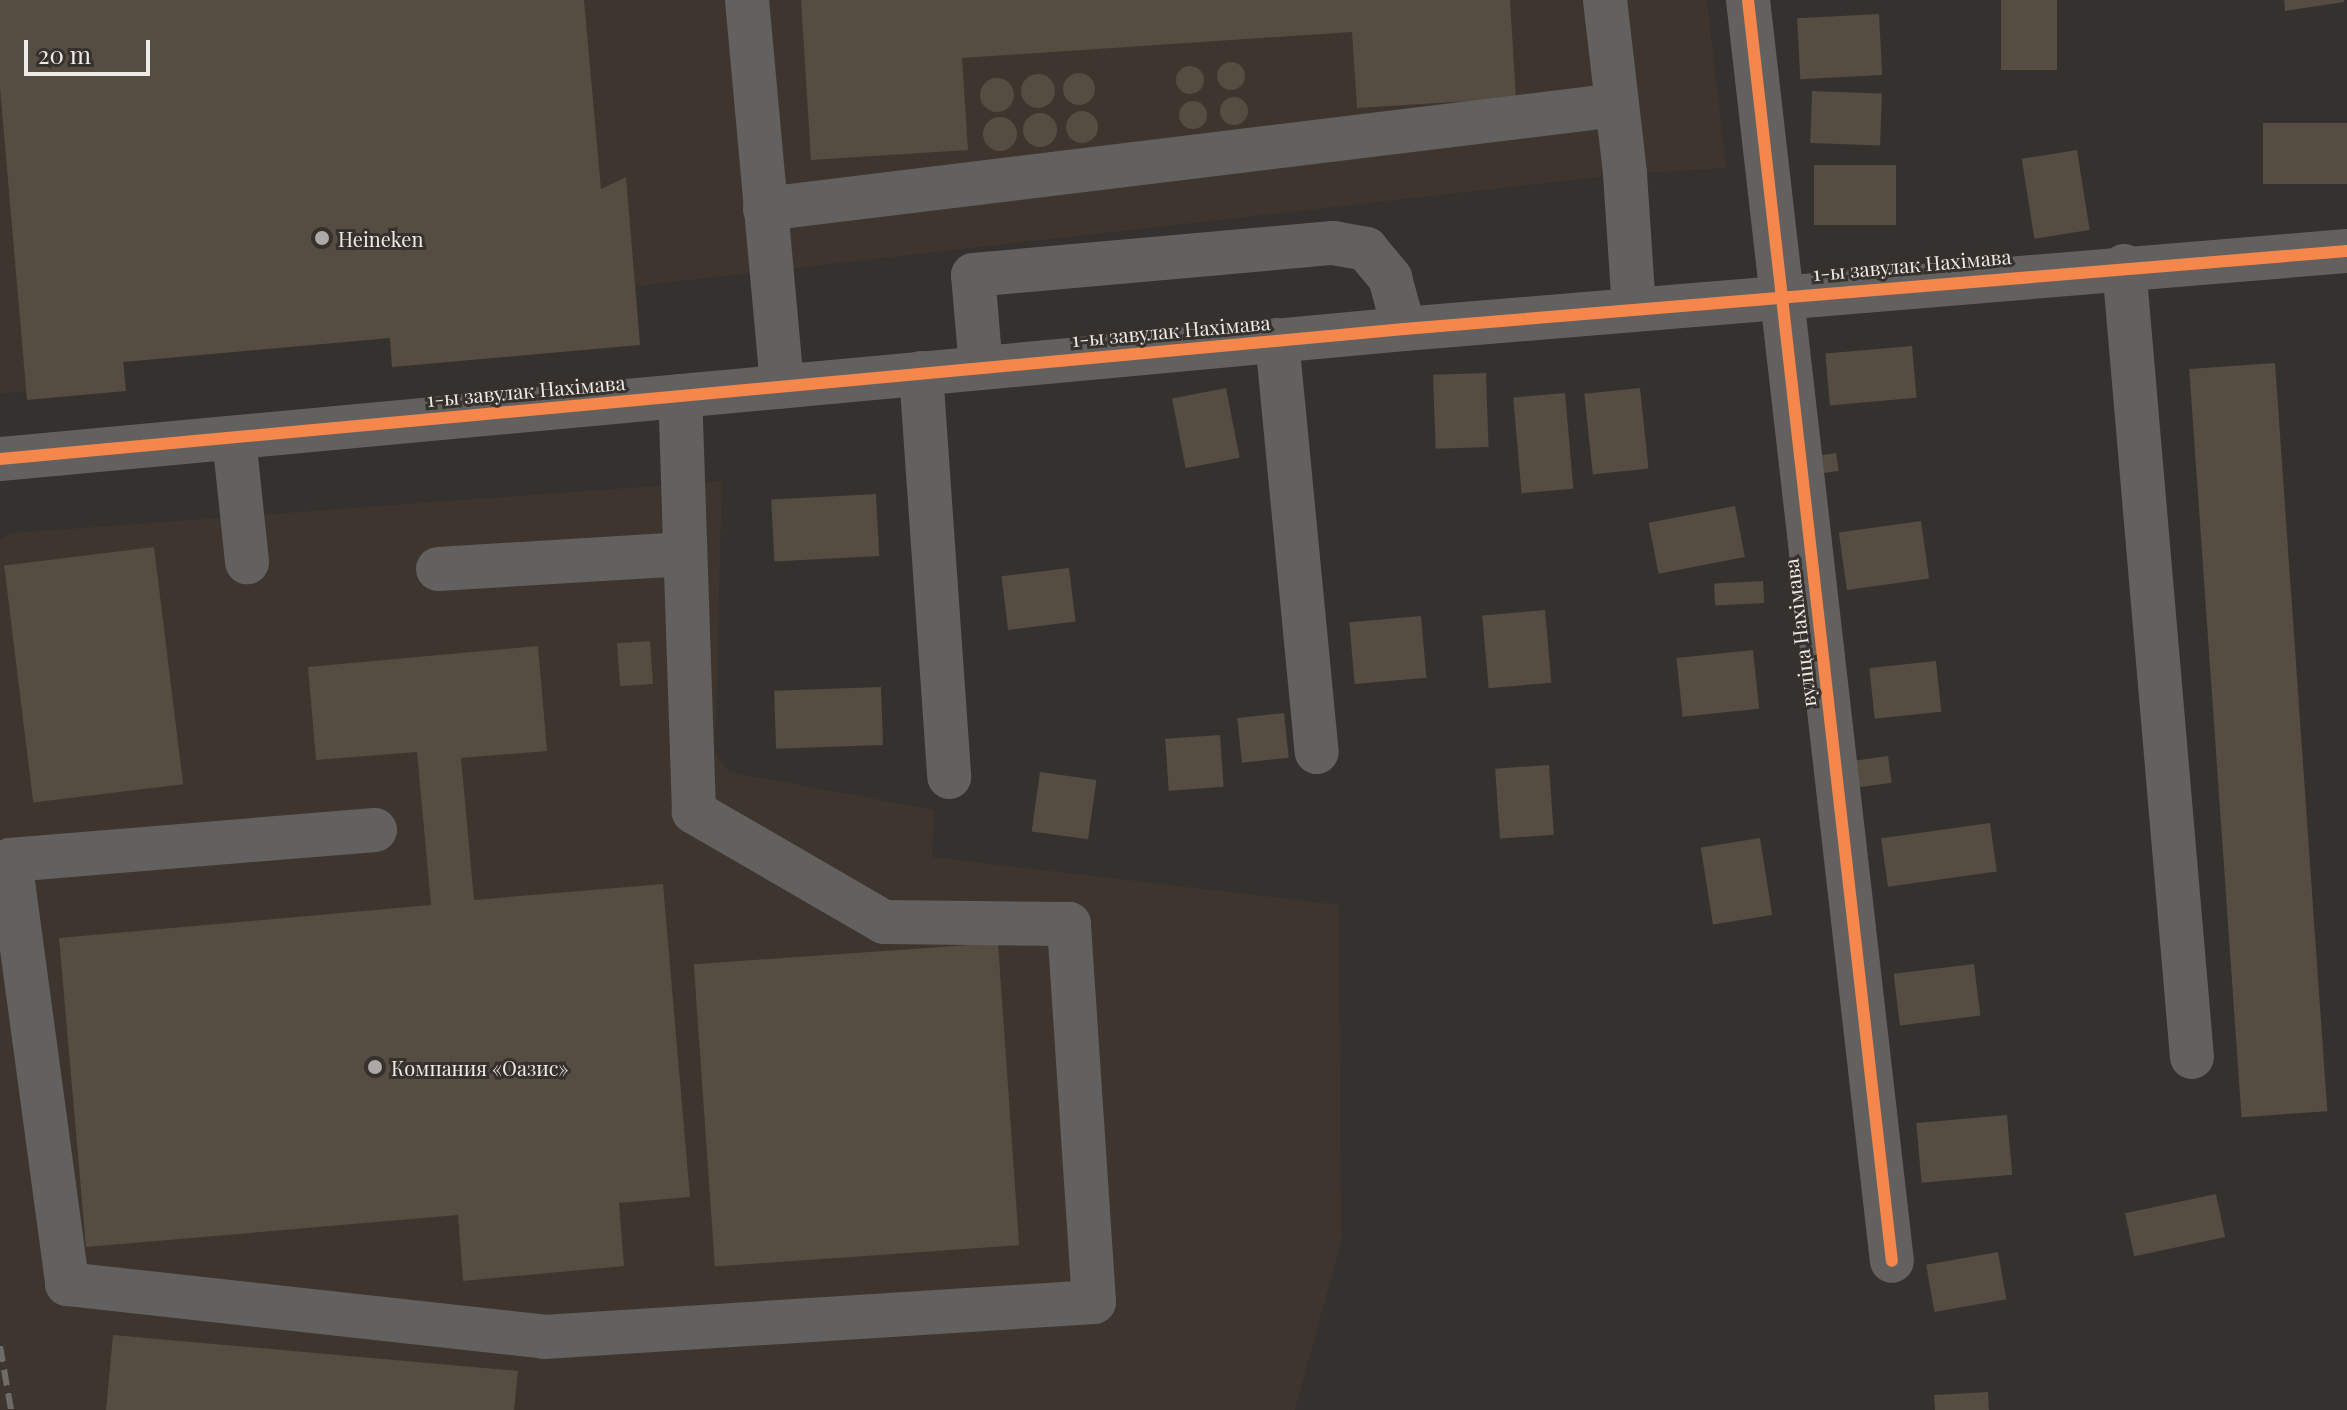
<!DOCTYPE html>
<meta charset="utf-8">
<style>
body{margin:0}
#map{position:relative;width:2347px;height:1410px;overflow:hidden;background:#34312f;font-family:"Playfair Display",serif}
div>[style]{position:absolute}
.built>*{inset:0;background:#3e352e}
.building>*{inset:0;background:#554c42;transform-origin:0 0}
.round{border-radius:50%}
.minor>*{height:44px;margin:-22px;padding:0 22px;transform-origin:22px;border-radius:22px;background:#62615f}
.rail>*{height:6px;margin-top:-3px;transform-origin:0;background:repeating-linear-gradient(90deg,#6e6c6b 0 16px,transparent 0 24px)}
.cycleway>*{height:12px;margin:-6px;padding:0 6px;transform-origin:6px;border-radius:6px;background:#f5874c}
.dots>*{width:22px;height:22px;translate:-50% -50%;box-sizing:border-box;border:4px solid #36312d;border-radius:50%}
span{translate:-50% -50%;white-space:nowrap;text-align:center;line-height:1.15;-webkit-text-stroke:6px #36312d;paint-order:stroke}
.poi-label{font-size:20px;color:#edeae7}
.left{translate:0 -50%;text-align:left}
.street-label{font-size:20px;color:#edeae7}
.scale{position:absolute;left:24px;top:40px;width:126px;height:36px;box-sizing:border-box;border:4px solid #edeae7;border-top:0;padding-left:10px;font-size:24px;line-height:28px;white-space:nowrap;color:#edeae7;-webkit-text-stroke:6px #36312d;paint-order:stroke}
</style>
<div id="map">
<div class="built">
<i style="clip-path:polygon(0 0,1707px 0,1726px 168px,1625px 174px,636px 286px,640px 345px,392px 367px,389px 338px,124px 362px,126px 391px,27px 400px,26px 391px,0 394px)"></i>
<i style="clip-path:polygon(722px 481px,715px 753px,729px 772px,934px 810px,932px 857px,1339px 905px,1341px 1242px,1295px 1410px,0 1410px,0 539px,13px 533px)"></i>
</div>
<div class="building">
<i style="clip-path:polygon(0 0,584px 0,601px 189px,626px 177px,640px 345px,392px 367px,390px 338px,123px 362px,126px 391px,27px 400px,0 88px)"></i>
<i style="clip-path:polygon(801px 0,1510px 0,1516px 98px,1357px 108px,1352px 32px,962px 58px,968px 150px,811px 160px)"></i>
<i style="left:2001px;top:0;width:56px;height:70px"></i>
<i style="clip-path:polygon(2284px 0,2344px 0,2344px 2px,2285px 11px)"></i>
<i style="left:1879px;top:14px;width:61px;height:82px;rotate:87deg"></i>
<i class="round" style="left:1217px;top:62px;width:28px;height:28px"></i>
<i class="round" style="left:1176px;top:66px;width:28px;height:28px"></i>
<i class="round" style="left:1063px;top:73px;width:32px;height:32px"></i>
<i class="round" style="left:1021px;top:74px;width:34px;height:34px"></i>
<i class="round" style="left:980px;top:78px;width:34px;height:34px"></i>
<i style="left:1812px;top:91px;width:70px;height:52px;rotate:2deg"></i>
<i class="round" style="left:1220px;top:97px;width:28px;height:28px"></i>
<i class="round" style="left:1179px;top:101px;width:28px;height:28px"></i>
<i class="round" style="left:1066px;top:111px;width:32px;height:32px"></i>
<i class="round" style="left:1023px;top:113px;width:34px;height:34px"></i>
<i class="round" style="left:983px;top:117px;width:34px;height:34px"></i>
<i style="left:2347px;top:123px;width:61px;height:84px;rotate:90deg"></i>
<i style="left:2077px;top:150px;width:81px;height:56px;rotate:81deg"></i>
<i style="left:1896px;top:165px;width:60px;height:82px;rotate:90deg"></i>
<i style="left:1912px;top:346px;width:52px;height:87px;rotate:85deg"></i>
<i style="left:2275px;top:363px;width:750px;height:86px;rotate:86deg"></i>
<i style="left:1486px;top:373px;width:74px;height:53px;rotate:88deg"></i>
<i style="left:1226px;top:388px;width:71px;height:55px;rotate:79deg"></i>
<i style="left:1640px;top:388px;width:81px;height:56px;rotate:84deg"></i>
<i style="left:1565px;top:393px;width:96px;height:52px;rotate:85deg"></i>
<i style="left:1836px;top:453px;width:18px;height:26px;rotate:81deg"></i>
<i style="left:876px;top:494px;width:62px;height:105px;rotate:87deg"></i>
<i style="left:1735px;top:506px;width:52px;height:88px;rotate:79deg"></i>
<i style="left:1921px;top:521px;width:58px;height:83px;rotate:82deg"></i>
<i style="left:154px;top:547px;width:239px;height:151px;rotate:83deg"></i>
<i style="left:1069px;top:568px;width:54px;height:68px;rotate:83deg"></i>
<i style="left:1763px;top:581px;width:22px;height:49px;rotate:87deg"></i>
<i style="left:1545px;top:610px;width:73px;height:63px;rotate:85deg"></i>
<i style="left:1421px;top:616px;width:62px;height:72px;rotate:85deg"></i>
<i style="left:650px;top:641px;width:43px;height:33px;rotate:86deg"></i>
<i style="clip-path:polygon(538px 646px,547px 751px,461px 758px,474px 900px,663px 884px,690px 1197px,619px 1203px,624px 1266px,463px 1281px,458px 1215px,86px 1247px,59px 938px,431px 905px,417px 752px,316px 760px,308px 667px)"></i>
<i style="left:1753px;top:650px;width:59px;height:77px;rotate:84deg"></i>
<i style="left:1936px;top:661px;width:51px;height:67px;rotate:84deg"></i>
<i style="left:881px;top:687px;width:58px;height:107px;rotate:88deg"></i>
<i style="left:1284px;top:713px;width:45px;height:47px;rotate:84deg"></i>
<i style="left:1220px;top:735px;width:52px;height:55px;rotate:86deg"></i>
<i style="left:1888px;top:756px;width:27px;height:33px;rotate:82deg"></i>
<i style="left:1549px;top:765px;width:70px;height:54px;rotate:86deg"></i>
<i style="left:1040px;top:772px;width:57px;height:60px;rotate:8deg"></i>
<i style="left:1990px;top:823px;width:49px;height:110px;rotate:82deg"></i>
<i style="left:1760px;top:838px;width:78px;height:60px;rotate:81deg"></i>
<i style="left:998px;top:943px;width:303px;height:305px;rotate:86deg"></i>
<i style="left:1974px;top:964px;width:52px;height:81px;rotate:83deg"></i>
<i style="left:2007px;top:1115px;width:60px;height:91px;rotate:85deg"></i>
<i style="left:2216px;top:1194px;width:44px;height:93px;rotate:78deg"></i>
<i style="left:1998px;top:1252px;width:48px;height:73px;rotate:80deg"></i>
<i style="clip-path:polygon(113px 1335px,518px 1371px,514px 1410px,106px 1410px)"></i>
<i style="clip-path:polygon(1988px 1392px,1989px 1410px,1935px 1410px,1934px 1395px)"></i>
</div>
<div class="minor">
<i style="left:747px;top:0;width:388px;rotate:84.8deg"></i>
<i style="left:1605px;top:0;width:175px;rotate:83.4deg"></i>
<i style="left:1625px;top:174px;width:135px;rotate:86.2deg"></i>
<i style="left:1748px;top:0;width:1269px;rotate:83.49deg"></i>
<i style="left:765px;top:209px;width:858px;rotate:-6.96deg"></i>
<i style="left:2124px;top:266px;width:794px;rotate:85.09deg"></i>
<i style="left:1277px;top:340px;width:414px;rotate:84.5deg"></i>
<i style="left:981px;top:368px;width:93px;rotate:-94.9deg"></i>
<i style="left:973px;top:275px;width:361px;rotate:-5.1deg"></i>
<i style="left:1333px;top:243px;width:34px;rotate:10deg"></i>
<i style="left:1366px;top:249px;width:38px;rotate:50deg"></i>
<i style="left:1390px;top:278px;width:53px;rotate:74.6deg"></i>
<i style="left:921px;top:373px;width:405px;rotate:86deg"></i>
<i style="left:234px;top:438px;width:125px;rotate:84deg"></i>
<i style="left:0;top:459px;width:1410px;rotate:-5.29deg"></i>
<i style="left:1404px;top:329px;width:946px;rotate:-4.73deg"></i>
<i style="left:438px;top:569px;width:247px;rotate:-3.5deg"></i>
<i style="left:375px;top:830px;width:366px;rotate:175.3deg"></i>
<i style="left:10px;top:860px;width:428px;rotate:82.3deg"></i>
<i style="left:67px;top:1284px;width:480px;rotate:6.3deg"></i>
<i style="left:544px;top:1337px;width:551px;rotate:-3.64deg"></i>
<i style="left:1094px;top:1302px;width:379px;rotate:-93.8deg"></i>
<i style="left:1069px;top:924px;width:185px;rotate:-179.4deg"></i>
<i style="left:884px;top:922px;width:220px;rotate:-149.9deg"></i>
<i style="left:694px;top:812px;width:416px;rotate:-91.9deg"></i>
</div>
<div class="rail">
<i style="left:0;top:1346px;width:65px;rotate:80.2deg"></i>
</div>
<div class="cycleway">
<i style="left:1748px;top:0;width:1269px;rotate:83.49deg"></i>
<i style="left:0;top:459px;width:1410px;rotate:-5.29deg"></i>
<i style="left:1404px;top:329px;width:946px;rotate:-4.73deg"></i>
</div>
<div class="dots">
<i style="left:322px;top:238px;background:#aca9a7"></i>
<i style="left:375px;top:1067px;background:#aca9a7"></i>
</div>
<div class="poi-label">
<span class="left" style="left:338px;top:238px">Heineken</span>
<span class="left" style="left:391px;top:1067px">Компания «Оазис»</span>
</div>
<div class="street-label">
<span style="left:1912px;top:264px;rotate:-5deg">1-ы завулак Нахімава</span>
<span style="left:1171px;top:330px;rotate:-5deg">1-ы завулак Нахімава</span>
<span style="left:526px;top:390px;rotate:-5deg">1-ы завулак Нахімава</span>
<span style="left:1799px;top:633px;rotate:-97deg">вуліца Нахімава</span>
</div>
<div class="scale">20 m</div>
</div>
